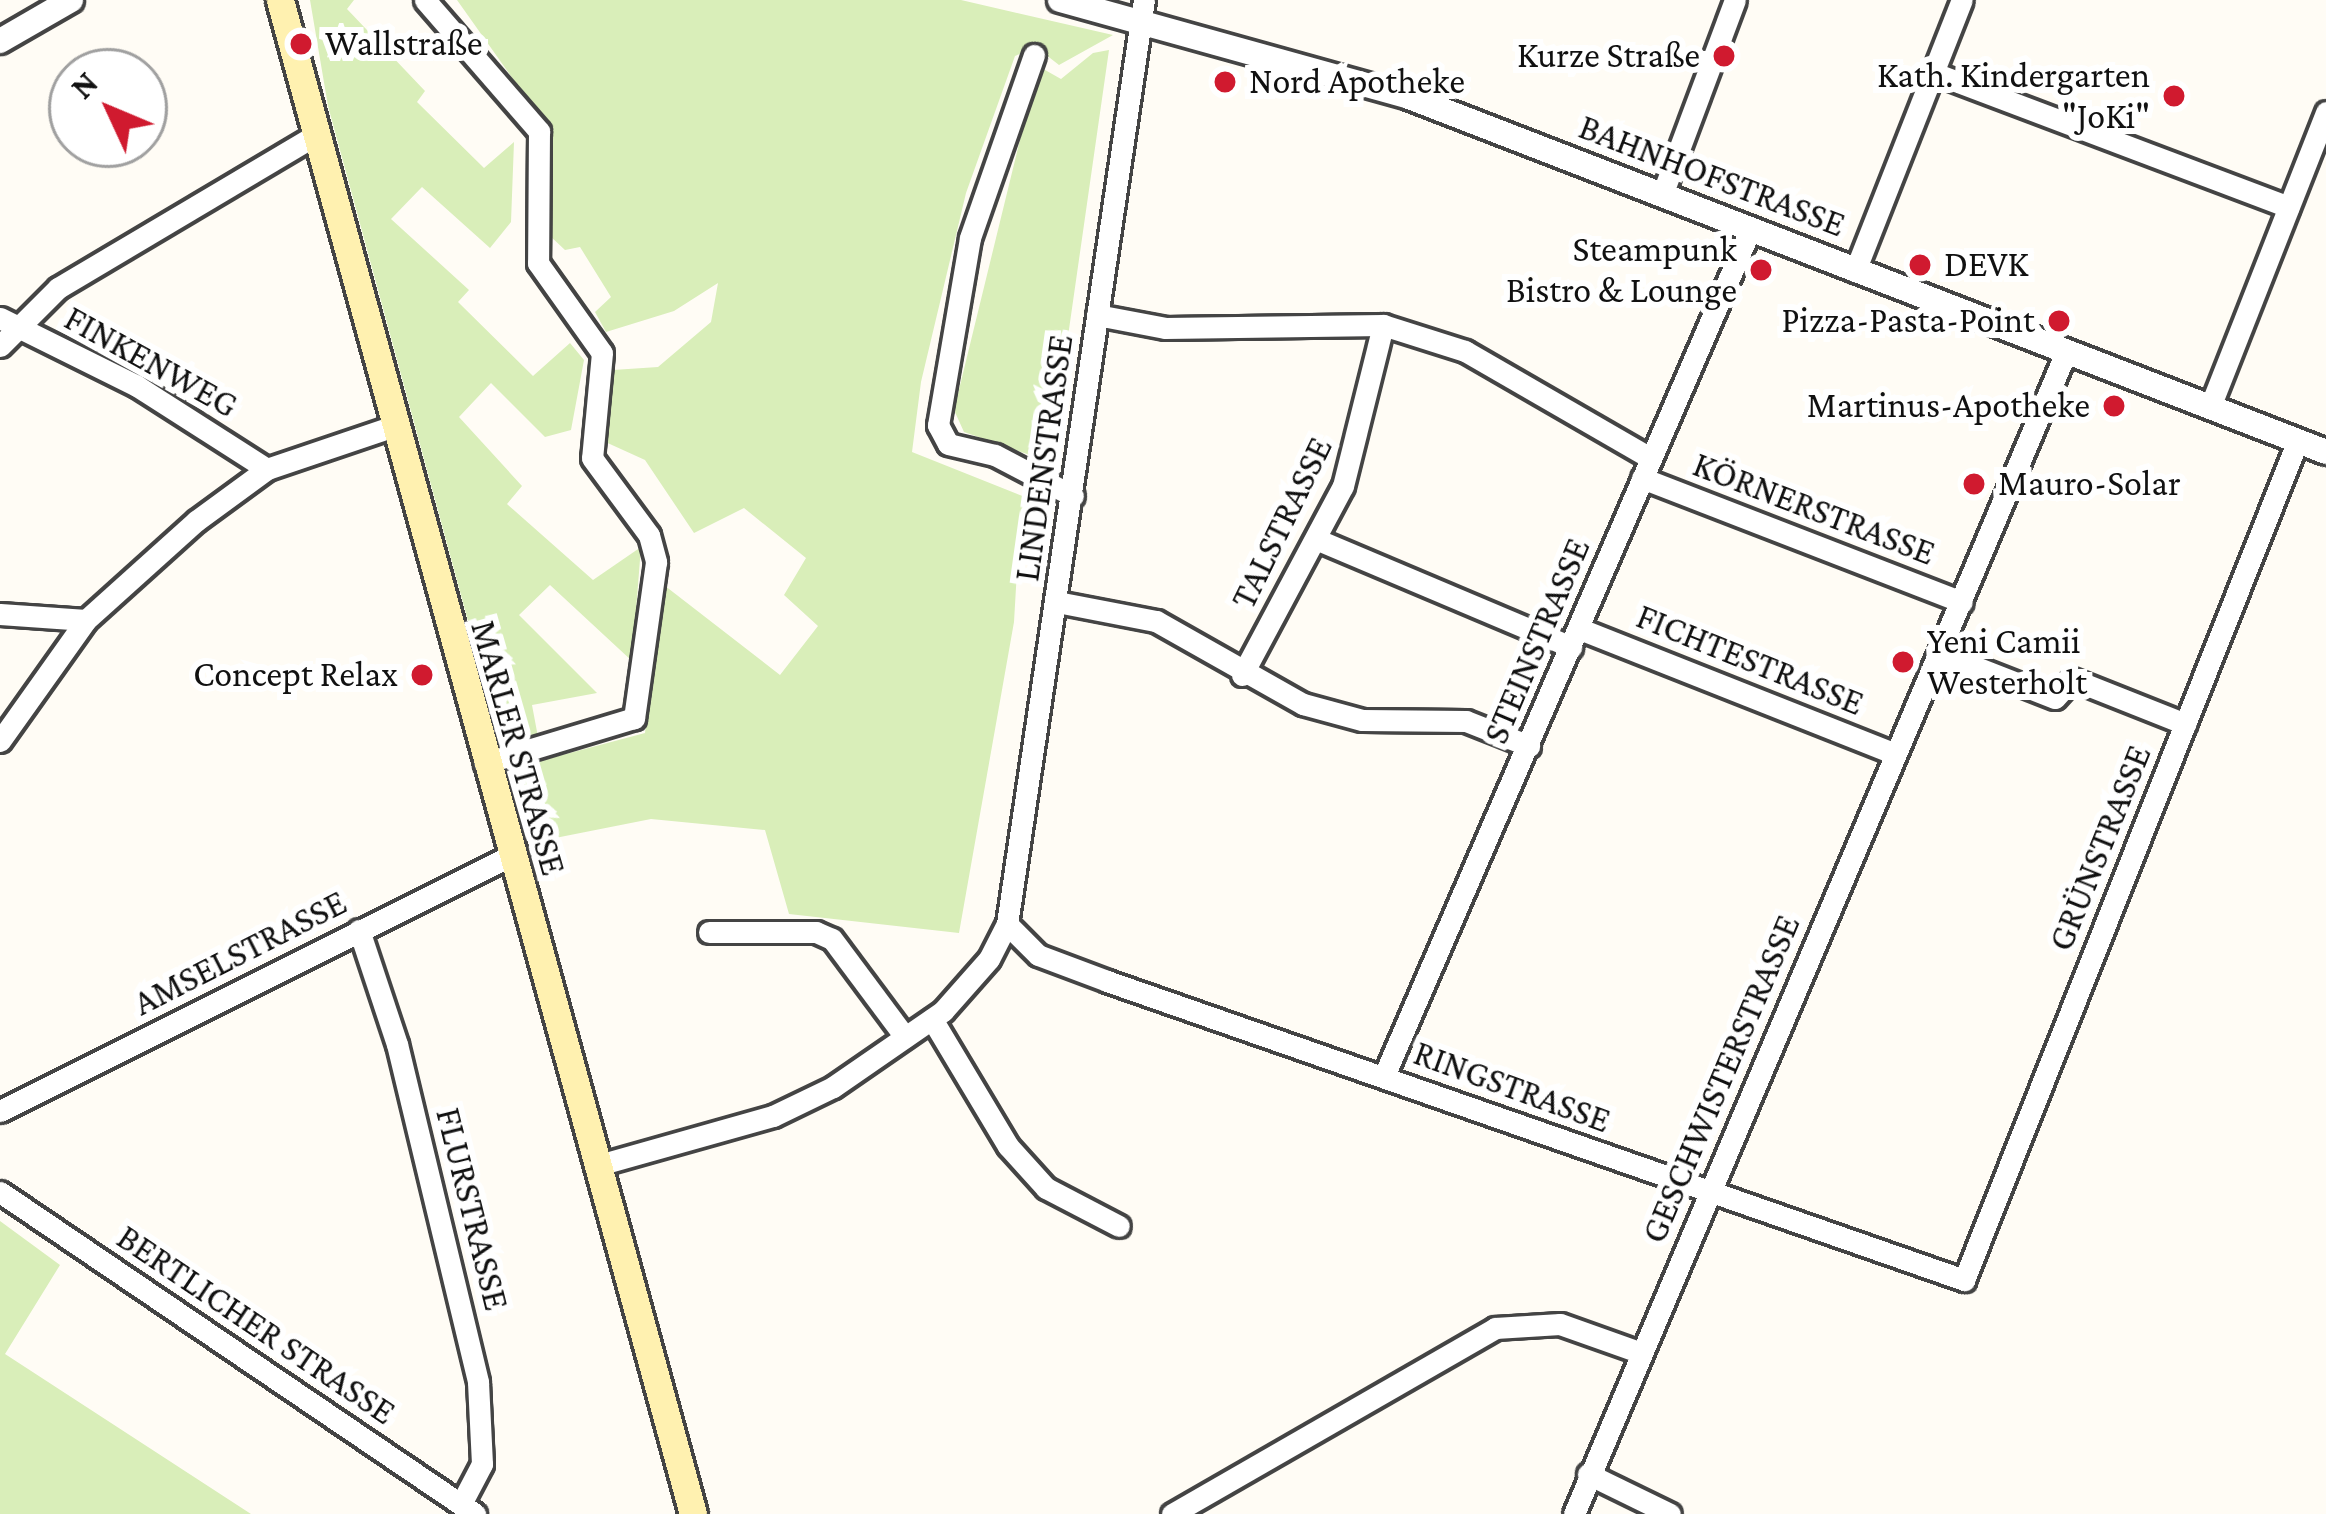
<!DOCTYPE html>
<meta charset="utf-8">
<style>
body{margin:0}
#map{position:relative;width:2326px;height:1514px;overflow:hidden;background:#fffcf5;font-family:"Crimson Pro",serif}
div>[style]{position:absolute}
.green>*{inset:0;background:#d9eeb9}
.roads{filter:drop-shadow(3px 0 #444) drop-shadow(-3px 0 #444) drop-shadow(0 3px #444) drop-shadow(0 -3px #444)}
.minor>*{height:21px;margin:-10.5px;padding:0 10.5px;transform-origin:10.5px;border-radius:10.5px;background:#fff}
.tertiary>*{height:24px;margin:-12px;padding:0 12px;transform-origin:12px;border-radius:12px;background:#fff}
.secondary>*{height:27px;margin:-13.5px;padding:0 13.5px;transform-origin:13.5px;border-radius:13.5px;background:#fff1b0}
.dots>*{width:33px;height:33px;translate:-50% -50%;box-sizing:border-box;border:6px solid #fff;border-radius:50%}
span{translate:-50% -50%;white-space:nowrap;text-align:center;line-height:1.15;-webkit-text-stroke:12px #fff;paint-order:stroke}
.poi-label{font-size:36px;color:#111}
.left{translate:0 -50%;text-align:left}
.right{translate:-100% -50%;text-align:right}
.street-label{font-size:36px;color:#111}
.north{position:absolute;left:48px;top:48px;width:120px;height:120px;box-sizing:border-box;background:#fff;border:3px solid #a0a0a0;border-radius:50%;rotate:314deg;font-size:33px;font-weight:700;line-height:48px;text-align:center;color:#111}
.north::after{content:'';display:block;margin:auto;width:42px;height:54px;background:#d01a2f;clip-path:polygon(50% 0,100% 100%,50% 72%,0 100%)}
</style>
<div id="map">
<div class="green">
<i style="clip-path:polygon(310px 0,354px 0,347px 9px,425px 91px,417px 102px,484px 168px,514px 142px,511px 222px,490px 248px,422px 187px,391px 219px,469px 290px,458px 302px,533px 376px,570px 343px,584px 360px,571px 430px,545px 437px,491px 383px,459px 417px,522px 486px,507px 504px,593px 580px,641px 547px,632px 661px,550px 585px,519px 615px,597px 693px,532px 705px,538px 737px,502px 746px,328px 106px)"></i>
<i style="clip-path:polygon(457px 0,961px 0,1113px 35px,1059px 65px,1036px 47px,1015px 56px,966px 193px,921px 382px,912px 452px,1035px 501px,1019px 536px,1014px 622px,959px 933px,789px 914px,765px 830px,651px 819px,540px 841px,517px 767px,645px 733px,660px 582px,780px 675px,818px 626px,784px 595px,806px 558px,744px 508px,694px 533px,645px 460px,601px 440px,613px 370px,658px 367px,711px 322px,718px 283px,674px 311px,606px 332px,595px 312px,611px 297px,580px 247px,565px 250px,549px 235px,552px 134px)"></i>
<i style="clip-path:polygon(1109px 50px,1050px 462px,964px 432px,954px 410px,1038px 66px,1061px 79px,1093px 53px)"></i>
<i style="clip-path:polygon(0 1221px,60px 1265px,5px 1354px,251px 1514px,0 1514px)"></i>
</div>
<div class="roads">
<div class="minor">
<i style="left:425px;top:0;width:174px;rotate:49deg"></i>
<i style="left:539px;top:131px;width:132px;rotate:90.4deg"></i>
<i style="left:538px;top:263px;width:110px;rotate:54.6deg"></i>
<i style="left:602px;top:353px;width:105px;rotate:95.4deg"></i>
<i style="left:592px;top:458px;width:96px;rotate:53.5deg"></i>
<i style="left:649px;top:535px;width:28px;rotate:75deg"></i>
<i style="left:656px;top:562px;width:158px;rotate:98deg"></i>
<i style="left:634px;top:718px;width:156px;rotate:163.2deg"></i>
<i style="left:1034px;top:55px;width:194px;rotate:109.3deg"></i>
<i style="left:970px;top:238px;width:190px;rotate:99.7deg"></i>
<i style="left:938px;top:425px;width:21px;rotate:62deg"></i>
<i style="left:948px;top:444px;width:48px;rotate:13.2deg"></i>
<i style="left:995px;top:455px;width:88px;rotate:27.7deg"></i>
<i style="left:1934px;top:73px;width:379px;rotate:20.7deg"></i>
<i style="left:1662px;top:195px;width:208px;rotate:-69.5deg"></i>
<i style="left:1855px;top:271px;width:291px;rotate:-68.5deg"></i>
<i style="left:1097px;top:315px;width:69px;rotate:10.8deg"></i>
<i style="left:1165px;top:328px;width:218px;rotate:-0.8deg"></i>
<i style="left:1383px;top:325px;width:86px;rotate:17.6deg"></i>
<i style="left:1465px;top:351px;width:214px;rotate:30deg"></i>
<i style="left:0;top:318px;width:153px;rotate:26.4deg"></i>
<i style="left:137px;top:386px;width:154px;rotate:32.6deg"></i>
<i style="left:0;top:346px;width:82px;rotate:-45deg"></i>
<i style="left:58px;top:288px;width:295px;rotate:-30.7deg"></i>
<i style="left:2210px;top:407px;width:317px;rotate:-68.5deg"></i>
<i style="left:1642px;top:478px;width:343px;rotate:21.2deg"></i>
<i style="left:1318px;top:540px;width:275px;rotate:22.9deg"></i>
<i style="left:1057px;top:602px;width:101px;rotate:10.9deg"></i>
<i style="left:1156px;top:621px;width:169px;rotate:29.5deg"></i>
<i style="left:1303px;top:704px;width:61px;rotate:15.2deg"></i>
<i style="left:1362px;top:720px;width:104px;rotate:0.6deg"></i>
<i style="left:1466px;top:721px;width:68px;rotate:21.6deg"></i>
<i style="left:0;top:614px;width:86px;rotate:4deg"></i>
<i style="left:1580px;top:629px;width:339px;rotate:21.6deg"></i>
<i style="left:1940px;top:653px;width:123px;rotate:21.4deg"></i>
<i style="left:2055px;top:698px;width:25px;rotate:-48deg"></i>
<i style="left:2072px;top:679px;width:122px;rotate:21.7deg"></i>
<i style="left:1242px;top:675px;width:214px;rotate:-61.9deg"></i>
<i style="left:1343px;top:486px;width:166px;rotate:-76deg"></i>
<i style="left:0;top:741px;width:148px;rotate:-54.6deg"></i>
<i style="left:86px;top:620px;width:148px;rotate:-42deg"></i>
<i style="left:196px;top:521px;width:88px;rotate:-36.2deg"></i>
<i style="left:267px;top:469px;width:131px;rotate:-18.7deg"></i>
<i style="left:1007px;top:924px;width:44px;rotate:45deg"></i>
<i style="left:1038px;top:955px;width:74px;rotate:20.6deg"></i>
<i style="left:1107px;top:981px;width:908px;rotate:19.23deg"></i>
<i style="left:1964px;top:1280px;width:904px;rotate:-68.32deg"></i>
<i style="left:359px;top:930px;width:120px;rotate:71.6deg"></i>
<i style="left:397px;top:1044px;width:348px;rotate:76.5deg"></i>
<i style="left:478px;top:1382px;width:82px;rotate:87.2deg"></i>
<i style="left:482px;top:1464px;width:45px;rotate:117.7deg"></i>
<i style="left:709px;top:932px;width:107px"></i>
<i style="left:816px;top:932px;width:17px;rotate:24deg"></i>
<i style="left:832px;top:939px;width:122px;rotate:53.3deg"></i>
<i style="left:932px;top:1019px;width:148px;rotate:59.1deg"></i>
<i style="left:1008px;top:1146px;width:57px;rotate:47.9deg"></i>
<i style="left:1046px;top:1188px;width:82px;rotate:27.5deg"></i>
<i style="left:1384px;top:1076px;width:922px;rotate:-66.61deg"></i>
<i style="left:0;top:1111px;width:570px;rotate:-26.57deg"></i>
<i style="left:595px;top:1166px;width:185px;rotate:-15.7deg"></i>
<i style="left:773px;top:1116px;width:67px;rotate:-25.8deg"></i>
<i style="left:833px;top:1087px;width:134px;rotate:-34.6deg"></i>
<i style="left:943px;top:1011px;width:69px;rotate:-48.5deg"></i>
<i style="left:989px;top:959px;width:39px;rotate:-63deg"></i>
<i style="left:1007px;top:924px;width:934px;rotate:-81.57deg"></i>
<i style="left:0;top:1192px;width:574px;rotate:34.13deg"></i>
<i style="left:1588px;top:1474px;width:91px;rotate:26deg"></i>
<i style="left:1172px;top:1514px;width:373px;rotate:-29.9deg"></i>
<i style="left:1495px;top:1328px;width:65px;rotate:-3.5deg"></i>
<i style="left:1560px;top:1324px;width:84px;rotate:19.5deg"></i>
<i style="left:1574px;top:1514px;width:1264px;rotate:-67.05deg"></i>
</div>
<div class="tertiary">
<i style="left:1060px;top:0;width:362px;rotate:15.5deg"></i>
<i style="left:1409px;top:97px;width:983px;rotate:21.16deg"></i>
<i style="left:0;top:41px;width:82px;rotate:-30deg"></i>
</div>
<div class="secondary">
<i style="left:280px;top:0;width:1569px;rotate:74.74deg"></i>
</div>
</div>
<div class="dots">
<i style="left:301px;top:44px;background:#d01a2f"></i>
<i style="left:1724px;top:56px;background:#d01a2f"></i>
<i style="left:1225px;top:82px;background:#d01a2f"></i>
<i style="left:2174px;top:96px;background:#d01a2f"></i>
<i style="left:1920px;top:265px;background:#d01a2f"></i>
<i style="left:1761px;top:270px;background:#d01a2f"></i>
<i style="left:2059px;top:321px;background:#d01a2f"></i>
<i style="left:2114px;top:406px;background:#d01a2f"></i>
<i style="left:1974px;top:484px;background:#d01a2f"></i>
<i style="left:1903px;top:662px;background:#d01a2f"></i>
<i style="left:422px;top:675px;background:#d01a2f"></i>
</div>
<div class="poi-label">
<span class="left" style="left:325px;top:44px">Wallstraße</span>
<span class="right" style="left:1700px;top:56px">Kurze Straße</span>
<span class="right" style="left:2150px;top:96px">Kath. Kindergarten<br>"JoKi"</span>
<span class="left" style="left:1249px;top:82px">Nord Apotheke</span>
<span class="right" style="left:1737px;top:270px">Steampunk<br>Bistro &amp; Lounge</span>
<span class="left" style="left:1944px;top:265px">DEVK</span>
<span class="right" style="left:2035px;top:321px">Pizza-Pasta-Point</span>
<span class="right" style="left:2090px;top:406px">Martinus-Apotheke</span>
<span class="left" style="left:1998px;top:484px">Mauro-Solar</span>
<span class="left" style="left:1927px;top:662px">Yeni Camii<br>Westerholt</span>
<span class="right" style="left:398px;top:675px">Concept Relax</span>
</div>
<div class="street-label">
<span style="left:1712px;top:176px;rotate:21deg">BAHNHOFSTRASSE</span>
<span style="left:151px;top:362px;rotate:29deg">FINKENWEG</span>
<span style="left:1044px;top:458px;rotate:-82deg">LINDENSTRASSE</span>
<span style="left:1814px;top:509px;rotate:21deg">KÖRNERSTRASSE</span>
<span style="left:1282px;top:523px;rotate:-64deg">TALSTRASSE</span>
<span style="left:1537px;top:641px;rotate:-67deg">STEINSTRASSE</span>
<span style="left:1750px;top:660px;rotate:22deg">FICHTESTRASSE</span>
<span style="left:518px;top:748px;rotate:74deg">MARLER STRASSE</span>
<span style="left:2100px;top:848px;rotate:-68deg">GRÜNSTRASSE</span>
<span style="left:240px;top:953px;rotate:-27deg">AMSELSTRASSE</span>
<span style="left:1721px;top:1079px;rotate:-67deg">GESCHWISTERSTRASSE</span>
<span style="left:1512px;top:1087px;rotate:20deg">RINGSTRASSE</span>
<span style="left:472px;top:1209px;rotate:76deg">FLURSTRASSE</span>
<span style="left:256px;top:1325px;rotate:34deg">BERTLICHER STRASSE</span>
</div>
<div class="north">N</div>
</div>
